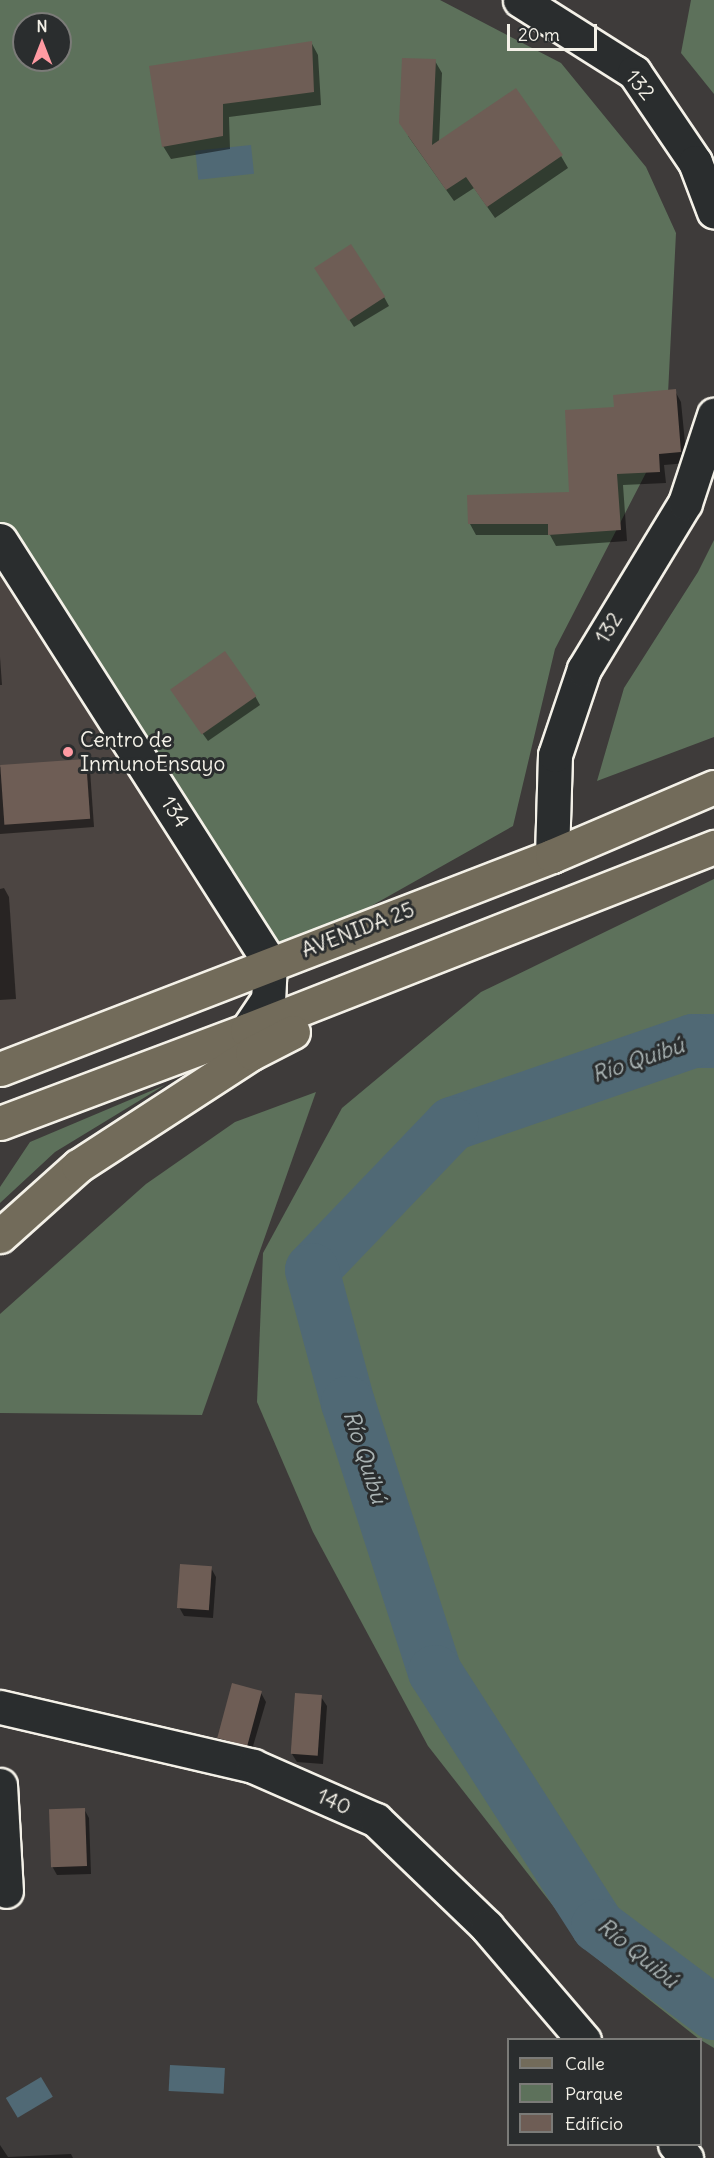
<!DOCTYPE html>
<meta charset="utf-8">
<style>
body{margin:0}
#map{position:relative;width:714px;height:2158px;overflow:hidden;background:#3e3b3a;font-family:Delius,sans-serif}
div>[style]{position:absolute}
.built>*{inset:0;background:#4c4542}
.green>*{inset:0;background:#5d715b}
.water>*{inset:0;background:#506975;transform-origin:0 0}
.shadow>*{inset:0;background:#0007}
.river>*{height:54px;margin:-27px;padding:0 27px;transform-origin:27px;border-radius:27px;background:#506975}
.building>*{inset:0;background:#6e5d55;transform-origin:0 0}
.roads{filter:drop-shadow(2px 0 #f4f1e8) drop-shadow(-2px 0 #f4f1e8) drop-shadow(0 2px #f4f1e8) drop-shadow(0 -2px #f4f1e8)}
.minor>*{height:33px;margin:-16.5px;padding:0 16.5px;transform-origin:16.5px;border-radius:16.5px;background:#2a2d2e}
.primary>*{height:33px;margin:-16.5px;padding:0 16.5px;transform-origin:16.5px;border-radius:16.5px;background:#726b5a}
.dots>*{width:16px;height:16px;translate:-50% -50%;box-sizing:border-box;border:3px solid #2a2d2e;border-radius:50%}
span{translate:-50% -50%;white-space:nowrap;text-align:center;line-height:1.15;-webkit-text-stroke:6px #2a2d2e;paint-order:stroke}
.street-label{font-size:21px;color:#f4f1e8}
.poi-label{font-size:21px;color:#f4f1e8}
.left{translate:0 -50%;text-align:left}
.water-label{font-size:22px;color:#aab4b4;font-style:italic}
.legend{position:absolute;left:507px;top:2038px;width:195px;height:108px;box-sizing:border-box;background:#2a2d2e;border:2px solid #7b7b78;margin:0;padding:8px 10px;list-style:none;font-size:18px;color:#f4f1e8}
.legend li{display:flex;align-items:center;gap:12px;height:30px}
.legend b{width:30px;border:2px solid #7b7b78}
.north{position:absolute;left:12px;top:12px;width:60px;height:60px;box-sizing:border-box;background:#2a2d2e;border:2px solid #7b7b78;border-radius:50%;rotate:0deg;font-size:16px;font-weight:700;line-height:24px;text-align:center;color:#f4f1e8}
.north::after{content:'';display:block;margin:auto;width:21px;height:27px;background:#ff9aa2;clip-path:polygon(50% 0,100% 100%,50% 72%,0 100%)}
.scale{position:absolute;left:507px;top:24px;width:90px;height:27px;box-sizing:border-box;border:3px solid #f4f1e8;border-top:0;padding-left:8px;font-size:18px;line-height:21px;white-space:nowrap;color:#f4f1e8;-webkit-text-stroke:4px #2a2d2e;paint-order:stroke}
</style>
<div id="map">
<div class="built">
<i style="clip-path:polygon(0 540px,270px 963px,0 1069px)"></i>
</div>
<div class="green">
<i style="clip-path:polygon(evenodd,0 0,440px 0,561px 63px,646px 167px,676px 233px,666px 434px,555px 649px,513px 826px,270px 963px,0 541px,0 0,24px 24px,60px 24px,60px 60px,24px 60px,24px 24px)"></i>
<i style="clip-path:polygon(691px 0,714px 0,714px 94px,681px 53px)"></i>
<i style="clip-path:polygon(714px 540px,714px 737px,597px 781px,624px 688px,698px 572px)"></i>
<i style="clip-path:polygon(714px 879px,714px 2048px,699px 2039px,590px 1953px,428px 1746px,313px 1532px,257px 1402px,263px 1253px,342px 1108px,481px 992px)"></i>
<i style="clip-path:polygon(165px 1085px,55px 1152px,0 1203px,0 1187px,30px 1142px)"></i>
<i style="clip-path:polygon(316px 1092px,202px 1415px,0 1413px,0 1314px,146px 1184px,235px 1122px)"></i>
</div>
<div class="water">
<i style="left:251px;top:145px;width:29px;height:56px;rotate:84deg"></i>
<i style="left:170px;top:2065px;width:55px;height:26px;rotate:3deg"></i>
<i style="left:41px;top:2077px;width:23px;height:41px;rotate:59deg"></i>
</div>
<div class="shadow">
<i style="clip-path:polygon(311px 42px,318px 55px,321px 105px,229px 117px,230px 149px,171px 159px,163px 146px,151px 67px)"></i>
<i style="clip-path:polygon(435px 61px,442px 73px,439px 142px,561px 156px,568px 168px,495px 218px,474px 188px,454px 201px,408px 136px)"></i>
<i style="clip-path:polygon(321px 276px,384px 297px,389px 306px,354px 327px)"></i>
<i style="clip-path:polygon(675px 391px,681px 402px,687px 463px,664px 465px,666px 483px,623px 485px,627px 541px,556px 546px,550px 535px,476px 535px,470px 524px,571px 493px,615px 409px)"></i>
<i style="clip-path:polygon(0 657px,2px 685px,0 685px)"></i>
<i style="clip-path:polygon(255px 696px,260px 705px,208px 741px,177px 698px)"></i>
<i style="clip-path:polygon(85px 761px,90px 770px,94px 827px,0 834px,0 767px)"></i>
<i style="clip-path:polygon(4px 888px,9px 897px,16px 999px,0 1000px,0 889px)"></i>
<i style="clip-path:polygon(211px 1568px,216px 1577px,213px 1618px,184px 1616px,179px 1607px)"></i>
<i style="clip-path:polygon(261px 1693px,266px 1702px,251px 1753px,223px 1747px,218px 1738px)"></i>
<i style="clip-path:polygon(321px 1697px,327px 1706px,323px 1764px,297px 1762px,292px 1754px)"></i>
<i style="clip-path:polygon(84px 1809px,89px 1818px,91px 1874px,57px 1875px,52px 1866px)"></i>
<i style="clip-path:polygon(0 2145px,8px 2157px,71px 2154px,73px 2158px,0 2158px)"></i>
</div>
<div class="river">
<i style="left:714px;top:1041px;width:21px;rotate:180deg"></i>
<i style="left:693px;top:1041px;width:255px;rotate:161deg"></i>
<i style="left:452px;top:1124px;width:202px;rotate:133.8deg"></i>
<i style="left:312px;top:1270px;width:138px;rotate:74.9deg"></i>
<i style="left:348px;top:1403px;width:283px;rotate:72.1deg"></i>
<i style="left:435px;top:1672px;width:302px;rotate:57.3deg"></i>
<i style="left:598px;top:1926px;width:145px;rotate:36.9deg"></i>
</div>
<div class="building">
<i style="clip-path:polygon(312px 41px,314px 92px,223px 104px,223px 136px,162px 147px,149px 66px)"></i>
<i style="clip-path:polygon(402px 58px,436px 59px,432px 145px,516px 88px,563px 155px,487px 207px,466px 177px,446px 190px,399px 123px)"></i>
<i style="left:351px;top:244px;width:63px;height:44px;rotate:57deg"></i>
<i style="clip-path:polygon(676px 389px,681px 452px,659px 454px,660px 472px,617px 474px,621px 530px,548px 535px,548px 524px,468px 524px,467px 495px,569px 492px,565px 410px,614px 407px,613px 395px)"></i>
<i style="left:225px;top:651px;width:55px;height:67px;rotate:55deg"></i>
<i style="left:86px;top:759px;width:60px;height:86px;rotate:86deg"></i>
<i style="left:180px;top:1564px;width:32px;height:44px;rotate:4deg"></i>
<i style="left:232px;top:1683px;width:31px;height:57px;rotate:15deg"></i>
<i style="left:295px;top:1693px;width:27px;height:61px;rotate:4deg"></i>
<i style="left:85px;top:1808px;width:58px;height:36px;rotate:88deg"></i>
</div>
<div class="roads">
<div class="minor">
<i style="left:520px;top:0;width:135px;rotate:32.3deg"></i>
<i style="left:634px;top:72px;width:109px;rotate:55.9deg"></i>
<i style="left:695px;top:162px;width:53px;rotate:69.2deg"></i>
<i style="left:0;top:540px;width:502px;rotate:57.45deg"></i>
<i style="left:270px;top:963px;width:36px;rotate:93deg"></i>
<i style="left:268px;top:999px;width:37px;rotate:124deg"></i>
<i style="left:552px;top:856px;width:101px;rotate:-88.3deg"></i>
<i style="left:555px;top:755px;width:91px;rotate:-71.4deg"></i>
<i style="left:584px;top:669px;width:194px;rotate:-58.7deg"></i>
<i style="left:685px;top:503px;width:93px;rotate:-71.8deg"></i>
<i style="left:0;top:1707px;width:260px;rotate:13.1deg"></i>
<i style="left:253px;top:1766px;width:134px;rotate:23.7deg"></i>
<i style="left:376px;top:1820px;width:154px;rotate:43.9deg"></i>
<i style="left:487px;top:1927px;width:149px;rotate:49.4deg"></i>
<i style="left:0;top:1785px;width:106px;rotate:86.8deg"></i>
<i style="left:675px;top:2144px;width:18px;rotate:52deg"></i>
</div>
<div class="primary">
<i style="left:0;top:1069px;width:592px;rotate:-21.1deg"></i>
<i style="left:552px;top:856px;width:176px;rotate:-23.1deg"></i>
<i style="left:0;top:1123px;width:264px;rotate:-20.6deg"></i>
<i style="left:247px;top:1030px;width:502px;rotate:-21.4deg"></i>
<i style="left:0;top:1236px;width:105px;rotate:-41.9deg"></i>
<i style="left:78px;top:1166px;width:207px;rotate:-33deg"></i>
<i style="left:252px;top:1053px;width:46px;rotate:-27.1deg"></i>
</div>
</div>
<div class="dots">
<i style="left:68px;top:752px;background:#ff9aa2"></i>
</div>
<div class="street-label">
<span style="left:640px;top:85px;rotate:50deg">132</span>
<span style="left:609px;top:628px;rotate:-59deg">132</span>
<span style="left:175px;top:812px;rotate:57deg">134</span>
<span style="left:358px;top:930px;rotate:-21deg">AVENIDA 25</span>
<span style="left:334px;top:1802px;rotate:24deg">140</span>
</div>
<div class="poi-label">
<span class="left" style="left:80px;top:752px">Centro de<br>InmunoEnsayo</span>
</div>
<div class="water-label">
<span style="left:638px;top:1060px;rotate:-19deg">Río Quibú</span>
<span style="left:365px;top:1457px;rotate:72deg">Río Quibú</span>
<span style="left:638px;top:1953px;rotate:39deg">Río Quibú</span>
</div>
<ul class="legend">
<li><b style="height:8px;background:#726b5a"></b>Calle</li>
<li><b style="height:16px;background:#5d715b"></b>Parque</li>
<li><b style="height:16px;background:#6e5d55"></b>Edificio</li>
</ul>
<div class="north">N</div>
<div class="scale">20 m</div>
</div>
